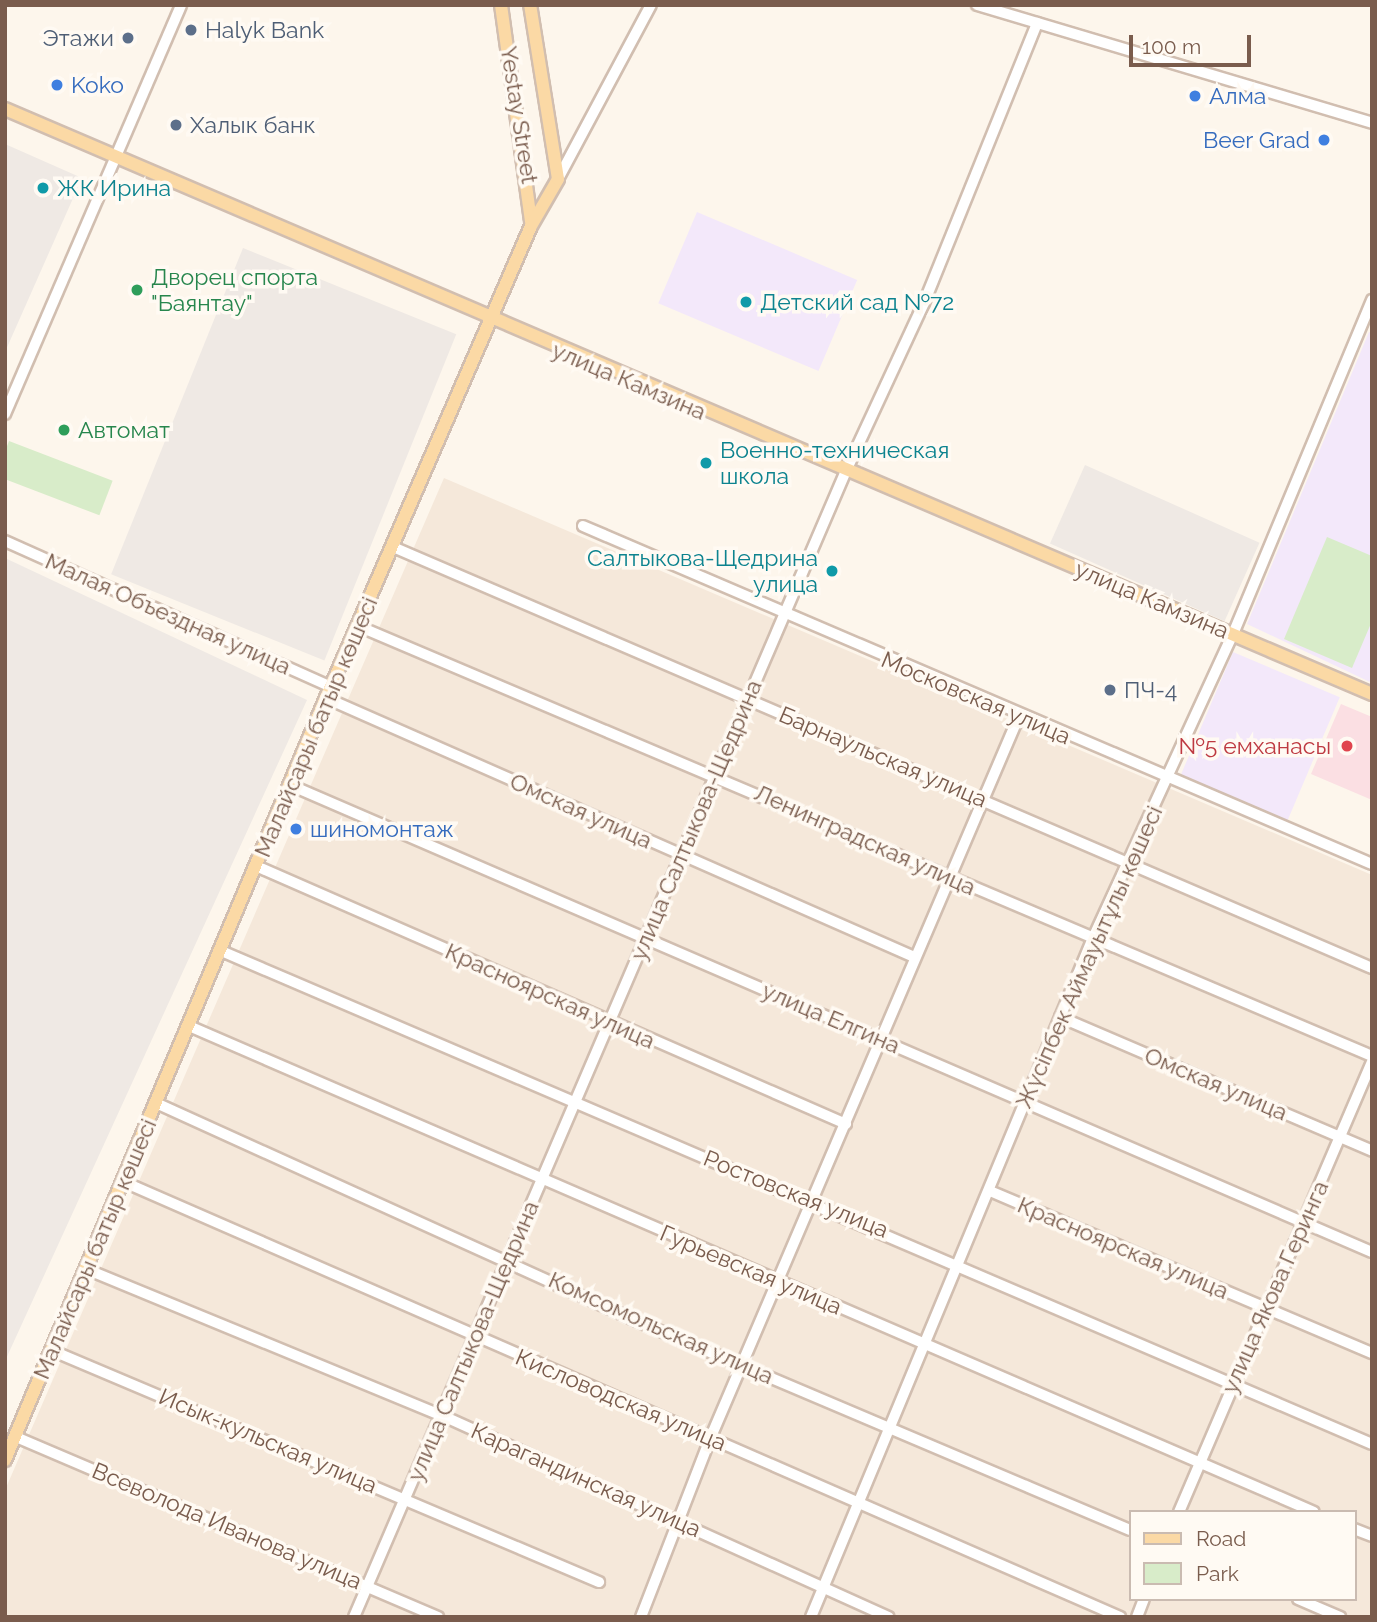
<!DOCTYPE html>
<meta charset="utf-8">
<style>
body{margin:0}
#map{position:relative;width:1377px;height:1622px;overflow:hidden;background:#fdf6ec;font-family:Raleway,sans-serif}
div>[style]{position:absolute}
.residential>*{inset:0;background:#f5e8da}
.industrial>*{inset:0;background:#efe9e4;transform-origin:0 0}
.education>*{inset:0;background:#f3e8fa;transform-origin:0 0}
.medical>*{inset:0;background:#fbdfe3}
.green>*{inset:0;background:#d8ecc9;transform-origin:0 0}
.roads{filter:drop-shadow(2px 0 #d1beb0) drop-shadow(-2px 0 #d1beb0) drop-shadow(0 2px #d1beb0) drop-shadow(0 -2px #d1beb0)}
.minor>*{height:10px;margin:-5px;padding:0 5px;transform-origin:5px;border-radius:5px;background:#fff}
.major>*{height:12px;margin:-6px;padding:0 6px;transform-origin:6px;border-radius:6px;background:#fbd9a5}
.dots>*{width:19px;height:19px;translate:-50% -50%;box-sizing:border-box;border:4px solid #fffaf3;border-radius:50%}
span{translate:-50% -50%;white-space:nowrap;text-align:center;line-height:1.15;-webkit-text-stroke:7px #fffaf3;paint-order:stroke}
.service-label{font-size:23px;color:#4e5e75}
.left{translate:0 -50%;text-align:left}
.right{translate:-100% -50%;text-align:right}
.shop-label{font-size:23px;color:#366cbe}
.street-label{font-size:23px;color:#7a5c4d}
.culture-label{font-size:23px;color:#0d838f}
.leisure-label{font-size:23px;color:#27864d}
.health-label{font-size:23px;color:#be3a42}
.frame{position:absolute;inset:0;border:7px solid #7a5c4d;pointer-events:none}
.legend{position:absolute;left:1129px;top:1510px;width:228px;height:91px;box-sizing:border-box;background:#fffaf3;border:2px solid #cabbb1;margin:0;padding:9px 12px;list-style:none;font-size:21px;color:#7a5c4d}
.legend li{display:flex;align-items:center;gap:14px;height:35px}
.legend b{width:35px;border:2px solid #cabbb1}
.scale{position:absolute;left:1129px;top:35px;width:122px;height:32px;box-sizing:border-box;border:4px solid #7a5c4d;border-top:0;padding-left:9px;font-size:21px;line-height:24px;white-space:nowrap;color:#7a5c4d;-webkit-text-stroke:5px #fffaf3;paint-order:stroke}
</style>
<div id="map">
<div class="residential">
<i style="clip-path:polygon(evenodd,444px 478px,1372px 875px,1372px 1617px,5px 1617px,5px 1490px,444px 478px,1130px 1512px,1354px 1512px,1354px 1599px,1130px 1599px,1130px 1512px)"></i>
</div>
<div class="industrial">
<i style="clip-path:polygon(5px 144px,82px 178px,5px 352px)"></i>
<i style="left:243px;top:248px;width:230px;height:352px;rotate:22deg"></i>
<i style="left:1085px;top:465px;width:191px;height:86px;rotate:24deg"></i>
<i style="clip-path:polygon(5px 558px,307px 700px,5px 1361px)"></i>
</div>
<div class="education">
<i style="left:697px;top:212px;width:174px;height:99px;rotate:23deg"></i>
<i style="clip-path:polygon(1369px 332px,1372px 333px,1372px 683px,1247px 624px)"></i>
<i style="left:1233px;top:652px;width:116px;height:134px;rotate:23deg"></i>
</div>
<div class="medical">
<i style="clip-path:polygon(1341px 704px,1372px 717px,1372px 800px,1311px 774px)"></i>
</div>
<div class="green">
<i style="left:9px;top:441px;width:111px;height:37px;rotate:21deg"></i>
<i style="clip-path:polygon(1327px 537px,1372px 556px,1372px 621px,1352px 668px,1284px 639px)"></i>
</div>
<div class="roads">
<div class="minor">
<i style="left:977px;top:5px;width:412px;rotate:16.6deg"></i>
<i style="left:558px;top:179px;width:197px;rotate:-61.9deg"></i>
<i style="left:5px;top:414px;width:445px;rotate:-66.7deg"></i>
<i style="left:583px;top:526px;width:858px;rotate:23.19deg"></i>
<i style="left:5px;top:541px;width:358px;rotate:24.1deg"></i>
<i style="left:393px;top:547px;width:1066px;rotate:23.27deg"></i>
<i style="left:358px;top:626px;width:1101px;rotate:22.98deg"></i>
<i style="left:326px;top:698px;width:643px;rotate:23.77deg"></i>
<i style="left:290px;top:785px;width:1178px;rotate:23.35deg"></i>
<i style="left:256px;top:866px;width:644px;rotate:23.62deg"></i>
<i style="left:219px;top:950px;width:1254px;rotate:23.19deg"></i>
<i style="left:1060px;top:1017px;width:340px;rotate:23.2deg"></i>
<i style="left:189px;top:1026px;width:1225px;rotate:23.36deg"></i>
<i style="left:156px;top:1103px;width:530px;rotate:24.39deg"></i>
<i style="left:639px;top:1322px;width:533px;rotate:22.96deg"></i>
<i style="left:124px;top:1182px;width:1087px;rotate:23.59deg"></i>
<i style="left:990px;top:1191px;width:415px;rotate:23deg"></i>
<i style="left:86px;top:1269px;width:384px;rotate:22.4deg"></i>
<i style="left:441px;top:1415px;width:491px;rotate:24.3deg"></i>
<i style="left:53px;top:1351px;width:593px;rotate:22.93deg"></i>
<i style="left:16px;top:1437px;width:459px;rotate:23.1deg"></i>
<i style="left:1179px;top:1512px;width:490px;rotate:-66.8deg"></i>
<i style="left:1354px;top:1529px;width:19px;rotate:21deg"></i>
<i style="left:1298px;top:1599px;width:46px;rotate:23.2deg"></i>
<i style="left:354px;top:1617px;width:1245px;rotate:-66.77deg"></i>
<i style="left:845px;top:473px;width:187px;rotate:-65.1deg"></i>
<i style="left:924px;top:303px;width:302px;rotate:-68deg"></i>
<i style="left:641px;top:1617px;width:191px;rotate:-68.8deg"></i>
<i style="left:710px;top:1439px;width:786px;rotate:-66.86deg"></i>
<i style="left:811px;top:1617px;width:735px;rotate:-67.45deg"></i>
<i style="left:1093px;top:938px;width:335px;rotate:-65.3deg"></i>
<i style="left:1233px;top:634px;width:362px;rotate:-67.4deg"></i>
<i style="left:1137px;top:1617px;width:19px;rotate:-69deg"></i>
</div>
<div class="major">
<i style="left:501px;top:5px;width:219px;rotate:82.1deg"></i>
<i style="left:5px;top:109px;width:1487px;rotate:23.17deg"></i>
<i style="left:5px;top:1460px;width:827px;rotate:-67.16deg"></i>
<i style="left:326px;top:698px;width:515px;rotate:-66.52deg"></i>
<i style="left:531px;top:226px;width:54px;rotate:-60.1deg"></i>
<i style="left:558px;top:179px;width:176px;rotate:-99.1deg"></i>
</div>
</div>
<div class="dots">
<i style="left:191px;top:30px;background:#5c6f8a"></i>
<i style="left:128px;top:38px;background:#5c6f8a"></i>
<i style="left:57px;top:85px;background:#3f7fe0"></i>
<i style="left:1195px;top:96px;background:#3f7fe0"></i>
<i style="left:176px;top:125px;background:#5c6f8a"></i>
<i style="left:1324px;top:140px;background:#3f7fe0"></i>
<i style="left:43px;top:188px;background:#0f9aa8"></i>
<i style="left:137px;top:290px;background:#2e9e5b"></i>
<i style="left:746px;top:302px;background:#0f9aa8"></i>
<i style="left:64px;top:430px;background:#2e9e5b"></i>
<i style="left:706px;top:463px;background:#0f9aa8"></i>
<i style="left:832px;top:571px;background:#0f9aa8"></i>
<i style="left:1110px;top:690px;background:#5c6f8a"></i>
<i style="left:1347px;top:746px;background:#e0444e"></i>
<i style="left:296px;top:829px;background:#3f7fe0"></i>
</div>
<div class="service-label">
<span class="left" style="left:205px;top:30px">Halyk Bank</span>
<span class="right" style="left:114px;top:38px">Этажи</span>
<span class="left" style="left:190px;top:125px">Халык банк</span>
<span class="left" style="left:1124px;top:690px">ПЧ-4</span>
</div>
<div class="shop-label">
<span class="left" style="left:71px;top:85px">Koko</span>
<span class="left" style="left:1209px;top:96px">Алма</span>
<span class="right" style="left:1310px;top:140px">Beer Grad</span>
<span class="left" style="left:310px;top:829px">шиномонтаж</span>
</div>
<div class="street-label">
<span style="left:519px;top:115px;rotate:81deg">Yestay Street</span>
<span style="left:629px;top:381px;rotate:23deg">улица Камзина</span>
<span style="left:1152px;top:600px;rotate:23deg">улица Камзина</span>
<span style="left:168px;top:614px;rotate:24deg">Малая Объездная улица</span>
<span style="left:976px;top:698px;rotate:23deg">Московская улица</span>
<span style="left:316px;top:727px;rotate:-67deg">Малайсары батыр көшесі</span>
<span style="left:883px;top:757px;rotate:23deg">Барнаульская улица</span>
<span style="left:581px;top:811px;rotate:24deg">Омская улица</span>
<span style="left:696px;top:820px;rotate:-67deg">улица Салтыкова-Щедрина</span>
<span style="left:865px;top:840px;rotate:24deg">Ленинградская улица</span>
<span style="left:1089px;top:957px;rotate:-66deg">Жүсіпбек Аймауытұлы көшесі</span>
<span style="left:550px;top:996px;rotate:24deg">Красноярская улица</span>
<span style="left:831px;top:1018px;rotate:23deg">улица Елгина</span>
<span style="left:1216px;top:1084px;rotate:23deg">Омская улица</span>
<span style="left:796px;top:1194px;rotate:22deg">Ростовская улица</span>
<span style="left:1123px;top:1248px;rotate:23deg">Красноярская улица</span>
<span style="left:95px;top:1249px;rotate:-67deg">Малайсары батыр көшесі</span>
<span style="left:751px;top:1270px;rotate:23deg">Гурьевская улица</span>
<span style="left:1275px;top:1287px;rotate:-66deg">улица Якова Геринга</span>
<span style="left:661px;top:1328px;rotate:24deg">Комсомольская улица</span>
<span style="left:473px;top:1341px;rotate:-67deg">улица Салтыкова-Щедрина</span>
<span style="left:621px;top:1400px;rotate:23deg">Кисловодская улица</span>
<span style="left:268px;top:1441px;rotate:23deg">Исык-кульская улица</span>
<span style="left:586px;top:1480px;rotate:24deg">Карагандинская улица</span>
<span style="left:227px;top:1526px;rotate:23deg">Всеволода Иванова улица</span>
</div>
<div class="culture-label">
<span class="left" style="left:57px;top:188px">ЖК Ирина</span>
<span class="left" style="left:760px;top:302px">Детский сад №72</span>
<span class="left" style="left:720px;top:463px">Военно-техническая<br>школа</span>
<span class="right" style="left:818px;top:571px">Салтыкова-Щедрина<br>улица</span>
</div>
<div class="leisure-label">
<span class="left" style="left:151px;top:290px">Дворец спорта<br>"Баянтау"</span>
<span class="left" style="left:78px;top:430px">Автомат</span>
</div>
<div class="health-label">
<span class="right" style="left:1331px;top:746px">№5 емханасы</span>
</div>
<div class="frame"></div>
<ul class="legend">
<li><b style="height:9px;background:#fbd9a5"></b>Road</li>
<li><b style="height:19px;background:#d8ecc9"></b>Park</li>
</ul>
<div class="scale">100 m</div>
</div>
